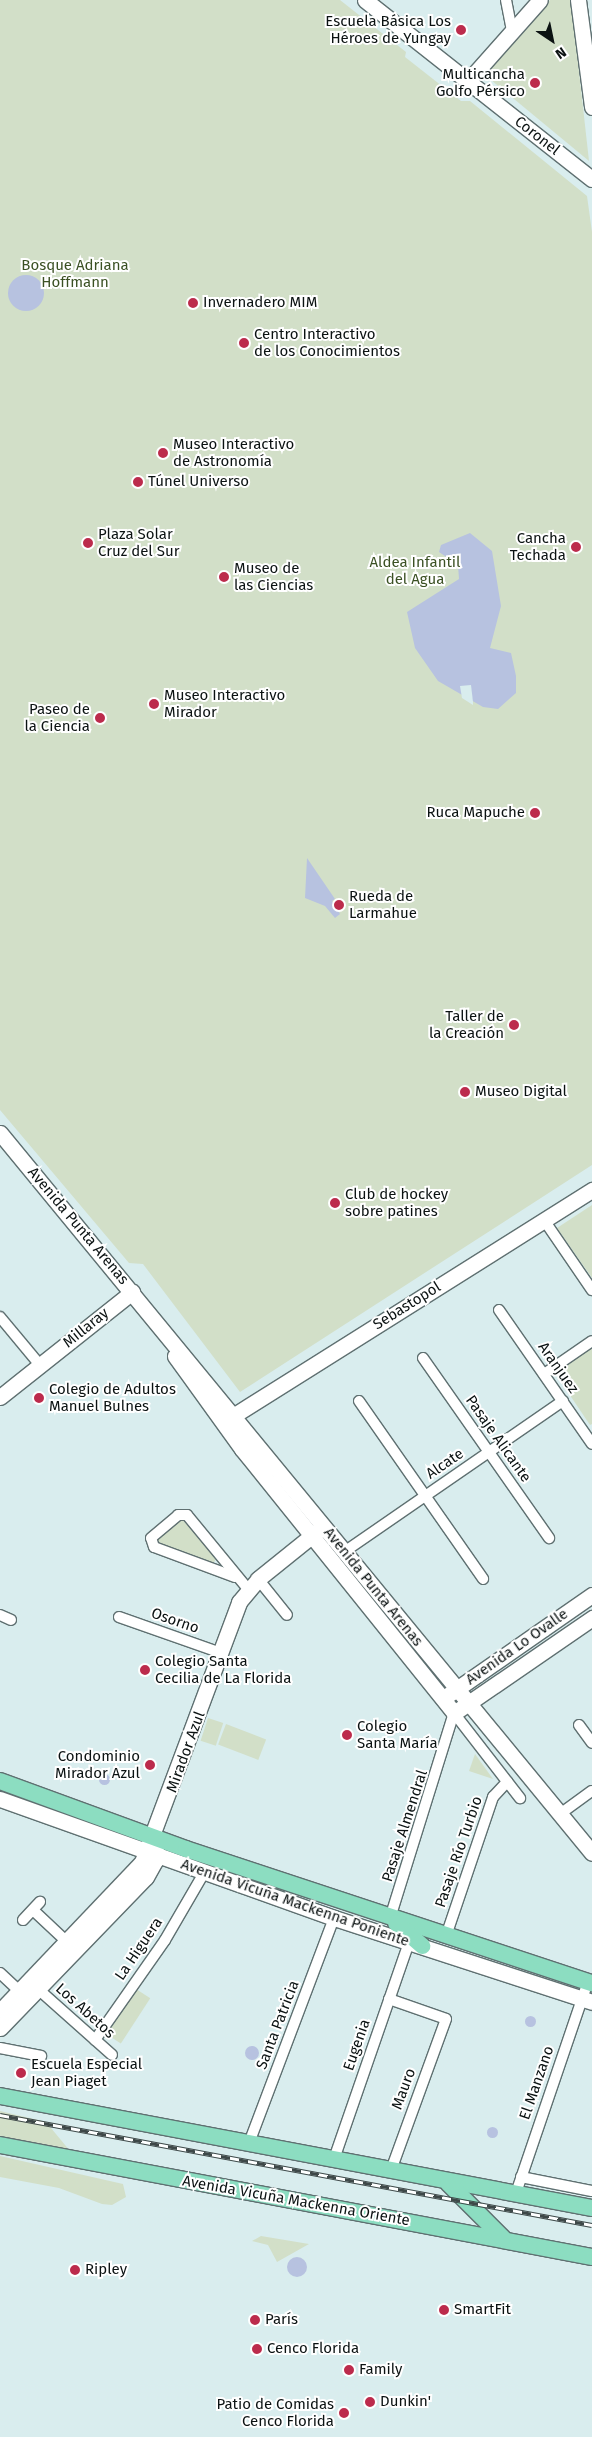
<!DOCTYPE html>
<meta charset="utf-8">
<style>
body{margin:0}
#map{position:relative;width:592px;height:2437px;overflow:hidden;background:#d9edee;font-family:"Fira Sans",sans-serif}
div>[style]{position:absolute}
.green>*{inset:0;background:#d2dfc8;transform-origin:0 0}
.water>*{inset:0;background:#b7c2e0}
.round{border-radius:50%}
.pier>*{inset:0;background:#d9edee}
.roads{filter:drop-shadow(1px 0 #5f7071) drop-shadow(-1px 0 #5f7071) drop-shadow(0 1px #5f7071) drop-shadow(0 -1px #5f7071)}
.street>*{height:10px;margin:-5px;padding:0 5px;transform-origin:5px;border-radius:5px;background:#fff}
.secondary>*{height:15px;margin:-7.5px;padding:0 7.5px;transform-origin:7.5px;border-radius:7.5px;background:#fff}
.primary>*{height:16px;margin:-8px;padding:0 8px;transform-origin:8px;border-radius:8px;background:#8cddc1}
.rail>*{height:5px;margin-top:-2.5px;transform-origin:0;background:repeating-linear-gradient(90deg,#fff 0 9px,#3e4848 0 18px);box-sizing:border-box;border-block:1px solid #3e4848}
.dots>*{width:14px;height:14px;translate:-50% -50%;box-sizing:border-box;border:2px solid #fff;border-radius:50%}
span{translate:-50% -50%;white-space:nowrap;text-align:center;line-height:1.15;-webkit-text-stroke:4px #fff;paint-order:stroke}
.poi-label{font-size:15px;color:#0b1212}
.right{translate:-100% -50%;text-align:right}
.left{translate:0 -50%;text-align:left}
.street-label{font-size:15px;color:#0b1212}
.park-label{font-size:15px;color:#3b5124}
.north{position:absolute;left:527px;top:15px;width:50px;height:50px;-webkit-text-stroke:4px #fff;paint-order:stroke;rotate:146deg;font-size:14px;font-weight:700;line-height:20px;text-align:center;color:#0b1212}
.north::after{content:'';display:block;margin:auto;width:18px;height:22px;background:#0b1212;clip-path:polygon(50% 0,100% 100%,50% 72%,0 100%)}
</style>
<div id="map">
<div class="green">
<i style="clip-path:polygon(0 0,340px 0,406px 52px,405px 57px,461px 101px,470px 101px,587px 196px,592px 232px,592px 1165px,240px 1392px,143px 1264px,129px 1263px,0 1110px)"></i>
<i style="clip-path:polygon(550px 0,571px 0,589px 161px,485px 75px)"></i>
<i style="clip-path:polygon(592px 1205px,592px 1278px,557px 1228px)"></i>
<i style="clip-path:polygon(592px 1348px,592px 1424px,590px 1425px,555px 1373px)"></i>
<i style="clip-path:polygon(182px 1519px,216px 1559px,213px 1564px,160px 1544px,157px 1538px)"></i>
<i style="left:208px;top:1718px;width:16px;height:24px;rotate:18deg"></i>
<i style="left:226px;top:1724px;width:43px;height:22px;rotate:21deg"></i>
<i style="clip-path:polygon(475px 1754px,493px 1779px,469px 1771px)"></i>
<i style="left:136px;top:1989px;width:17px;height:54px;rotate:33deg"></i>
<i style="clip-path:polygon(0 2111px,46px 2122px,70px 2151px,0 2136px)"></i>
<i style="clip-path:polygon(0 2156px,123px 2184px,126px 2197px,112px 2205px,102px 2204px,59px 2188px,0 2177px)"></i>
<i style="clip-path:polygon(261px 2236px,309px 2244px,277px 2262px,268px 2245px,252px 2241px)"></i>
</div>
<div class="water">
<i class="round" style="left:8px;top:275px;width:36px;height:36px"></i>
<i style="clip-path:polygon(470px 533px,492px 551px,501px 606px,490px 648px,511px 653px,516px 676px,516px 693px,498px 709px,483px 707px,438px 681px,415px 648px,407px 612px,459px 579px,458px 565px,439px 552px,441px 545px)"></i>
<i style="clip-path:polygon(307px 858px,335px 899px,332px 901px,340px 914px,335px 918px,325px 906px,305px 898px)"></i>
<i class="round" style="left:98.5px;top:1773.5px;width:11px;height:11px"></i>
<i class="round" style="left:524.5px;top:2015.5px;width:11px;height:11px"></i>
<i class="round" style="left:245px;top:2046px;width:14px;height:14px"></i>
<i class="round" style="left:486.5px;top:2126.5px;width:11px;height:11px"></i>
<i class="round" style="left:287px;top:2257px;width:20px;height:20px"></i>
</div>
<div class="pier">
<i style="clip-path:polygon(471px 685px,473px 702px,473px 705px,462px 698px,460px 686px)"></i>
</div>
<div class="roads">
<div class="street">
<i style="left:506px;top:0;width:32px;rotate:79deg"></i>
<i style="left:544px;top:1220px;width:85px;rotate:55.6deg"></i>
<i style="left:499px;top:1310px;width:163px;rotate:55.2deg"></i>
<i style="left:0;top:1317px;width:62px;rotate:50.2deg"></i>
<i style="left:423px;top:1358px;width:220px;rotate:55deg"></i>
<i style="left:544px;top:1374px;width:58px;rotate:-34.5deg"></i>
<i style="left:359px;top:1401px;width:217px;rotate:55.1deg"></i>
<i style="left:344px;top:1552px;width:266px;rotate:-34.6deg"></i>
<i style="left:235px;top:1577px;width:86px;rotate:-159.7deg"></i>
<i style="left:154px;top:1547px;width:9px;rotate:-108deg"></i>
<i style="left:151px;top:1538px;width:35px;rotate:-40deg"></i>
<i style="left:178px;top:1515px;width:9px"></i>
<i style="left:187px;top:1515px;width:96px;rotate:50.5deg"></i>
<i style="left:258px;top:1579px;width:46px;rotate:51.1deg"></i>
<i style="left:0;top:1615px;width:12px;rotate:24deg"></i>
<i style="left:119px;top:1617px;width:108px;rotate:19.4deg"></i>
<i style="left:454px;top:1713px;width:108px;rotate:52.2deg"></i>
<i style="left:579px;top:1725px;width:22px;rotate:54deg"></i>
<i style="left:560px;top:1814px;width:39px;rotate:-36deg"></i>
<i style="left:33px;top:1910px;width:47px;rotate:43.3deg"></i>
<i style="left:390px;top:1918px;width:215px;rotate:-72.7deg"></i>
<i style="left:23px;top:1920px;width:25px;rotate:-47deg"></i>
<i style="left:446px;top:1936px;width:147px;rotate:-71.3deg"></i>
<i style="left:493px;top:1797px;width:21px;rotate:-47deg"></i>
<i style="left:0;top:1973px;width:26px;rotate:43deg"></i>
<i style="left:38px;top:1989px;width:99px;rotate:41.7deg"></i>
<i style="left:389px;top:1999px;width:60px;rotate:19.3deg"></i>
<i style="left:446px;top:2019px;width:161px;rotate:110deg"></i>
<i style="left:95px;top:2040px;width:122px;rotate:-55deg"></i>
<i style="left:165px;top:1940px;width:78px;rotate:-59.8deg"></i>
<i style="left:0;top:2048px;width:42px;rotate:11deg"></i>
<i style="left:249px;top:2143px;width:241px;rotate:-69.3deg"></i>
<i style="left:334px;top:2159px;width:230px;rotate:-70.9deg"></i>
<i style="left:521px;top:2177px;width:72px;rotate:11.2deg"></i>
<i style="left:516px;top:2193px;width:223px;rotate:-71.2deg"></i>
</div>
<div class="secondary">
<i style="left:365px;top:0;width:289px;rotate:38.3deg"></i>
<i style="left:578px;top:0;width:108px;rotate:82.5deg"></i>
<i style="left:468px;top:81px;width:108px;rotate:-48.4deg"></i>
<i style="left:0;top:1133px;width:932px;rotate:50.57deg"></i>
<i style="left:175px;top:1356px;width:115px;rotate:54.2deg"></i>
<i style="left:242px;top:1449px;width:339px;rotate:51.2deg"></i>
<i style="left:454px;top:1713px;width:168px;rotate:-34.5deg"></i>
<i style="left:0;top:1397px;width:169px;rotate:-38.5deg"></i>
<i style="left:225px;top:1421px;width:434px;rotate:-32.2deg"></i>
<i style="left:448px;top:1695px;width:175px;rotate:-34.8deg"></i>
<i style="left:0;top:1799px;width:355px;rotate:19.6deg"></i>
<i style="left:334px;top:1918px;width:271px;rotate:18deg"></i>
<i style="left:0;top:2011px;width:206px;rotate:-46.4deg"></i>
<i style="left:142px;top:1862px;width:278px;rotate:-69.5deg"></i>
<i style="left:239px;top:1602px;width:30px;rotate:-50deg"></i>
<i style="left:258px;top:1579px;width:80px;rotate:-38.9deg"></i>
<i style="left:0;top:2028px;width:210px;rotate:-46deg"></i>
<i style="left:146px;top:1877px;width:18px;rotate:-61deg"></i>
<i style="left:155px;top:1861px;width:14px;rotate:-86deg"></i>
</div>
<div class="primary">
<i style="left:0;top:1781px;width:198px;rotate:20.1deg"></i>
<i style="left:186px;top:1849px;width:428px;rotate:18.3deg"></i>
<i style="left:396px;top:1923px;width:35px;rotate:41deg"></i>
<i style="left:0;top:2096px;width:603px;rotate:10.71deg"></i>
<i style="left:0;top:2145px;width:603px;rotate:10.71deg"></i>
<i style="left:448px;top:2183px;width:78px;rotate:45deg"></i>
</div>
</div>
<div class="rail">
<i style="left:0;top:2115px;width:602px;rotate:10.53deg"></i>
</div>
<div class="dots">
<i style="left:461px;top:30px;background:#bc2b4c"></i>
<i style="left:535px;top:83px;background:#bc2b4c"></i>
<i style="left:193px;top:303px;background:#bc2b4c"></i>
<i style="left:244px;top:343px;background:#bc2b4c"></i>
<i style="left:163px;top:453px;background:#bc2b4c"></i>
<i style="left:138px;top:482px;background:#bc2b4c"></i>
<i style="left:88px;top:543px;background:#bc2b4c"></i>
<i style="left:576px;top:547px;background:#bc2b4c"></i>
<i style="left:224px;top:577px;background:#bc2b4c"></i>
<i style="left:154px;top:704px;background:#bc2b4c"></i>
<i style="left:100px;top:718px;background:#bc2b4c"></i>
<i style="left:535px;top:813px;background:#bc2b4c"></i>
<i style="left:339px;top:905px;background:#bc2b4c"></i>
<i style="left:514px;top:1025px;background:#bc2b4c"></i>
<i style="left:465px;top:1092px;background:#bc2b4c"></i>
<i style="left:335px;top:1203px;background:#bc2b4c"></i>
<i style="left:39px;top:1398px;background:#bc2b4c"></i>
<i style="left:145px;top:1670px;background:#bc2b4c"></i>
<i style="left:347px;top:1735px;background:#bc2b4c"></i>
<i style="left:150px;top:1765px;background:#bc2b4c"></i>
<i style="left:21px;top:2073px;background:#bc2b4c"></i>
<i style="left:75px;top:2270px;background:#bc2b4c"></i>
<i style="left:444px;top:2310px;background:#bc2b4c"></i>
<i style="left:255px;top:2320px;background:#bc2b4c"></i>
<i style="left:257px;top:2349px;background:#bc2b4c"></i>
<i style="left:349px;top:2370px;background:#bc2b4c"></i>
<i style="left:370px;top:2402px;background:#bc2b4c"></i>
<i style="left:344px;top:2413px;background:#bc2b4c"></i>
</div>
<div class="poi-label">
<span class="right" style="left:451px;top:30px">Escuela Básica Los<br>Héroes de Yungay</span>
<span class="right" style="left:525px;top:83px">Multicancha<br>Golfo Pérsico</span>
<span class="left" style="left:203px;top:303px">Invernadero MIM</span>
<span class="left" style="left:254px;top:343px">Centro Interactivo<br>de los Conocimientos</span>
<span class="left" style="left:173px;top:453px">Museo Interactivo<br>de Astronomía</span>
<span class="left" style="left:148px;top:482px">Túnel Universo</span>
<span class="left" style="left:98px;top:543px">Plaza Solar<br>Cruz del Sur</span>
<span class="right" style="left:566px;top:547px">Cancha<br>Techada</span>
<span class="left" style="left:234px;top:577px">Museo de<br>las Ciencias</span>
<span class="left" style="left:164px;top:704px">Museo Interactivo<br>Mirador</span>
<span class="right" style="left:90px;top:718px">Paseo de<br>la Ciencia</span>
<span class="right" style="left:525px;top:813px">Ruca Mapuche</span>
<span class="left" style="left:349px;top:905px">Rueda de<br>Larmahue</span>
<span class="right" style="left:504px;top:1025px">Taller de<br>la Creación</span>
<span class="left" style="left:475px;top:1092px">Museo Digital</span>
<span class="left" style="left:345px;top:1203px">Club de hockey<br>sobre patines</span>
<span class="left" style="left:49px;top:1398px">Colegio de Adultos<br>Manuel Bulnes</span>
<span class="left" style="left:155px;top:1670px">Colegio Santa<br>Cecilia de La Florida</span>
<span class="left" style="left:357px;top:1735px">Colegio<br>Santa María</span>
<span class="right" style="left:140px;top:1765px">Condominio<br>Mirador Azul</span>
<span class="left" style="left:31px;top:2073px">Escuela Especial<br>Jean Piaget</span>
<span class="left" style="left:85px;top:2270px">Ripley</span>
<span class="left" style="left:454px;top:2310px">SmartFit</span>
<span class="left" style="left:265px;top:2320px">París</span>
<span class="left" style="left:267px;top:2349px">Cenco Florida</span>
<span class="left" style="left:359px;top:2370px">Family</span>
<span class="left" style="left:380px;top:2402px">Dunkin'</span>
<span class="right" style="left:334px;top:2413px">Patio de Comidas<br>Cenco Florida</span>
</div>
<div class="street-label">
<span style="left:537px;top:136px;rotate:38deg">Coronel</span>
<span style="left:78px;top:1226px;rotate:50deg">Avenida Punta Arenas</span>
<span style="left:407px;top:1306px;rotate:-32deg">Sebastopol</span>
<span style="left:86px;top:1328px;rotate:-39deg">Millaray</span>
<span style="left:558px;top:1368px;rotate:55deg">Aranjuez</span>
<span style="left:498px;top:1439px;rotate:55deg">Pasaje Alicante</span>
<span style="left:445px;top:1464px;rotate:-34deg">Alcate</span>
<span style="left:373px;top:1587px;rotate:51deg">Avenida Punta Arenas</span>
<span style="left:175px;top:1621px;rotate:19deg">Osorno</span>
<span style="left:517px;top:1647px;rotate:-35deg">Avenida Lo Ovalle</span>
<span style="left:186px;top:1752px;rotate:-70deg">Mirador Azul</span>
<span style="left:405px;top:1826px;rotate:-72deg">Pasaje Almendral</span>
<span style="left:459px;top:1852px;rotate:-71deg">Pasaje Río Turbio</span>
<span style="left:295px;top:1903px;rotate:19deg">Avenida Vicuña Mackenna Poniente</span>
<span style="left:139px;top:1949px;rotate:-56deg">La Higuera</span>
<span style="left:85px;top:2011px;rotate:42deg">Los Abetos</span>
<span style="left:278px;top:2025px;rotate:-69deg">Santa Patricia</span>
<span style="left:357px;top:2045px;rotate:-71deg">Eugenia</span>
<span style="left:537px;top:2083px;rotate:-71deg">El Manzano</span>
<span style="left:404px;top:2089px;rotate:-70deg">Mauro</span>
<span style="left:296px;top:2201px;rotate:10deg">Avenida Vicuña Mackenna Oriente</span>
</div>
<div class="park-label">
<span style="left:75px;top:274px">Bosque Adriana<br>Hoffmann</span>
<span style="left:415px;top:571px">Aldea Infantil<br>del Agua</span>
</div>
<div class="north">N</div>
</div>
